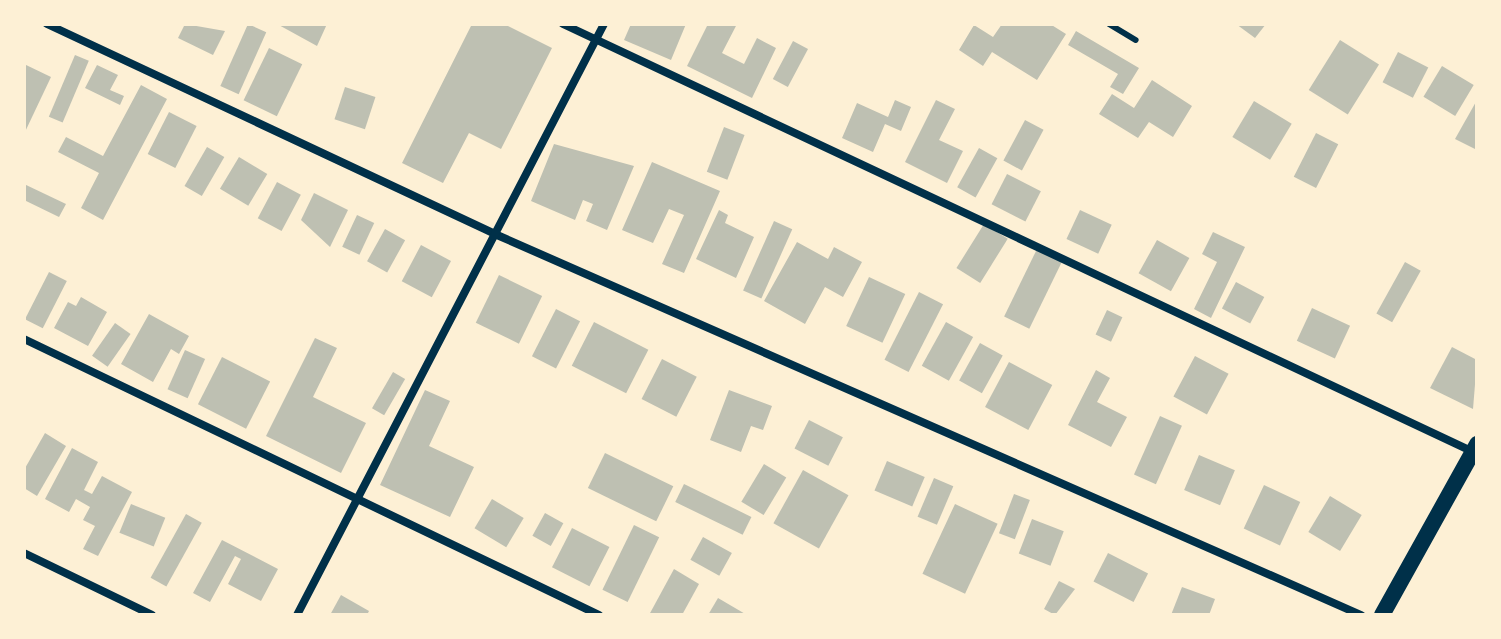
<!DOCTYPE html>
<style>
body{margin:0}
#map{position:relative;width:1501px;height:639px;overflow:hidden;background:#fdf0d5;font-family:Raleway,sans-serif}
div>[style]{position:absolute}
.building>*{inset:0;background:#bec0b2;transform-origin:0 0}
.service>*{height:6px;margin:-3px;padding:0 3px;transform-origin:3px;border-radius:3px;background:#003049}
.minor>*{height:8px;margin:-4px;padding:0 4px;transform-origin:4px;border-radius:4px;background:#003049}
.secondary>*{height:16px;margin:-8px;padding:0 8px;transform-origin:8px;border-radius:8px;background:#003049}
span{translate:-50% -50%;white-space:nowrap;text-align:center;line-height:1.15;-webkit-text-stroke:7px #fdf0d5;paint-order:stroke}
.frame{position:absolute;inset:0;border:26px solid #fdf0d5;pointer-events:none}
</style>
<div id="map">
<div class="building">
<i style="clip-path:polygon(185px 24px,225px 31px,213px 55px,178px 38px)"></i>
<i style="left:248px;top:24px;width:20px;height:68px;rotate:24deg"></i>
<i style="clip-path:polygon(277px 24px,327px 24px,317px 46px)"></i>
<i style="clip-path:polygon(472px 24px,504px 24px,552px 48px,501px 149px,469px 133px,443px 183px,402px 163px)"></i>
<i style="clip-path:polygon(631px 24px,686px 24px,671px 60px,624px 40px)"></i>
<i style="clip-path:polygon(708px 24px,737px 24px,722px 53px,744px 64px,757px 38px,776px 48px,752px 98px,687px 66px)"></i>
<i style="clip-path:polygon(1002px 24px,1050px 24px,1066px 34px,1037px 80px,992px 52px,983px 66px,959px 50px,974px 25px,993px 37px)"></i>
<i style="clip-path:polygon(1236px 24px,1266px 24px,1255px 38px)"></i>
<i style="clip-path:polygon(1076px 31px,1139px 68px,1123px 94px,1110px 87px,1118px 74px,1068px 45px)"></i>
<i style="left:1340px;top:40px;width:46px;height:59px;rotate:32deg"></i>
<i style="left:793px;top:41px;width:17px;height:43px;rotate:28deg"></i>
<i style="left:269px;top:48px;width:37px;height:58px;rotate:26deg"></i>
<i style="left:1398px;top:52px;width:34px;height:34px;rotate:27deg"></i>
<i style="left:75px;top:55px;width:15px;height:67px;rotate:23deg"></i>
<i style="clip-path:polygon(24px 64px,51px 77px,24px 134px)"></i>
<i style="clip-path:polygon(97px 65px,118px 75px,110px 90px,124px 96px,120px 105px,85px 88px)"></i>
<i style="left:1442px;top:66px;width:37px;height:36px;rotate:31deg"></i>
<i style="clip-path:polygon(1152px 80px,1192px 106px,1173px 137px,1149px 122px,1138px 138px,1099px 114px,1112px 94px,1134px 108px)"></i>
<i style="clip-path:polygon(141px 85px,167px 99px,103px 220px,81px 208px,99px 173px,58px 152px,66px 137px,103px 156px)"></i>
<i style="left:345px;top:87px;width:32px;height:34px;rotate:18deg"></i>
<i style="clip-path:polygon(895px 100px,911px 107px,901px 131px,885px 124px,873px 152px,842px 138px,857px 103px,888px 117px)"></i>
<i style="clip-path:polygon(936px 100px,955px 109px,939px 140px,963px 151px,947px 183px,905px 162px)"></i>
<i style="clip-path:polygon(1477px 100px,1477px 150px,1455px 139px)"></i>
<i style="left:1254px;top:101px;width:44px;height:42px;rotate:31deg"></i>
<i style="left:169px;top:112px;width:31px;height:47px;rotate:27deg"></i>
<i style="left:1025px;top:120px;width:21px;height:46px;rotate:28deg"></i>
<i style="left:724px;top:127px;width:22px;height:48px;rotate:21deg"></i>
<i style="left:1316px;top:133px;width:25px;height:49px;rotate:27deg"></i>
<i style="clip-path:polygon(554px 144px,634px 166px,607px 230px,586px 221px,593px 204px,583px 200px,575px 220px,531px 201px)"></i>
<i style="left:207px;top:147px;width:20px;height:45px;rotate:30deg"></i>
<i style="left:979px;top:148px;width:21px;height:45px;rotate:29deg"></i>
<i style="left:239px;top:157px;width:33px;height:37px;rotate:31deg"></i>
<i style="clip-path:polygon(652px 162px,720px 191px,684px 273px,662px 264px,684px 215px,669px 209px,653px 243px,622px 230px)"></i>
<i style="left:1007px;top:174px;width:38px;height:34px;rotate:27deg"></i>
<i style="left:277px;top:182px;width:27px;height:41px;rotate:28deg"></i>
<i style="clip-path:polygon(24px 184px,66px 204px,59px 217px,24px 200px)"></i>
<i style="clip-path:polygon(314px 193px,348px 210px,330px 247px,301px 220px)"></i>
<i style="clip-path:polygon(719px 210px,728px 215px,725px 223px,754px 237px,736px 278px,696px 259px)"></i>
<i style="left:1080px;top:210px;width:35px;height:32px;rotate:25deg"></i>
<i style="left:357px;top:215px;width:19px;height:35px;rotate:25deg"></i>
<i style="left:774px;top:221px;width:20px;height:76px;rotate:24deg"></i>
<i style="left:984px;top:224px;width:28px;height:52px;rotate:32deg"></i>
<i style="left:385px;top:229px;width:23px;height:37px;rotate:29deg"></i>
<i style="clip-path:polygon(1213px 232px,1245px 247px,1211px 318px,1194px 309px,1217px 262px,1202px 254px)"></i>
<i style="left:1157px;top:240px;width:37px;height:38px;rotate:29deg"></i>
<i style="clip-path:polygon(797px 242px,828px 259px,834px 247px,862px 262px,843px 297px,825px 287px,805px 324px,764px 301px)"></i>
<i style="left:421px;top:245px;width:34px;height:41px;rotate:28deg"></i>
<i style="left:1037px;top:249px;width:28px;height:75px;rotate:26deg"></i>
<i style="left:1405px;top:262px;width:18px;height:59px;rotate:29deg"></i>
<i style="left:49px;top:272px;width:20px;height:53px;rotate:27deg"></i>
<i style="left:499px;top:275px;width:48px;height:53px;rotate:26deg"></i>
<i style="left:869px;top:277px;width:40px;height:54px;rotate:25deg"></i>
<i style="left:1236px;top:282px;width:32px;height:30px;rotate:28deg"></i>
<i style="left:919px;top:292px;width:27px;height:76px;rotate:27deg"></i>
<i style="clip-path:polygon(81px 297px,107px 312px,88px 346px,54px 328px,68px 302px,76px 306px)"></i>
<i style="left:1312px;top:308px;width:42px;height:36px;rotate:25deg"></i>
<i style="left:556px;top:309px;width:27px;height:53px;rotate:27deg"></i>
<i style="left:1107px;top:310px;width:17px;height:27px;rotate:25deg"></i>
<i style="clip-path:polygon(149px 314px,189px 336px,179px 354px,171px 349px,153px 382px,121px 364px)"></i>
<i style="left:594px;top:322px;width:61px;height:49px;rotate:27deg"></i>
<i style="left:946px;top:322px;width:31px;height:50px;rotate:29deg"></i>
<i style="left:115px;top:323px;width:19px;height:40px;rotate:35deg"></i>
<i style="clip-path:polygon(315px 338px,337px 348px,313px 397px,366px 423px,341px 473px,266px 436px)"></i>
<i style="left:980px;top:343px;width:26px;height:43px;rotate:29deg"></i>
<i style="clip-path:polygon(1452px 347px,1477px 360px,1473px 409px,1430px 388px)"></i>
<i style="left:185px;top:350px;width:22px;height:43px;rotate:24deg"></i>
<i style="left:1195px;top:356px;width:38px;height:46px;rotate:28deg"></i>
<i style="left:222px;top:357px;width:54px;height:53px;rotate:27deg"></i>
<i style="left:662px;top:359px;width:39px;height:45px;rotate:27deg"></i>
<i style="left:1009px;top:362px;width:49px;height:51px;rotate:28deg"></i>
<i style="clip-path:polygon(1096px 370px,1110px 378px,1097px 402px,1127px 417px,1111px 447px,1068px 425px)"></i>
<i style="left:393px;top:372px;width:14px;height:42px;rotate:30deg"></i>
<i style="clip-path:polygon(425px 390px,450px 401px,429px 446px,474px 467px,450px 517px,380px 485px)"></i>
<i style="clip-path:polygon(729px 390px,772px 406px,763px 430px,751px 426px,741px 452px,710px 440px)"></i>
<i style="left:1160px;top:416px;width:24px;height:64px;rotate:24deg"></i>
<i style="left:809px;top:420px;width:38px;height:32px;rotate:27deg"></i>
<i style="clip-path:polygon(45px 433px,66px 446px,37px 496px,24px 488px,24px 470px)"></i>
<i style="clip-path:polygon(72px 448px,98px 462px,84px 490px,92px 494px,102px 476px,132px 492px,98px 556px,83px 549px,95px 526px,83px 520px,90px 507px,76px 499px,69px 512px,45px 499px)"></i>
<i style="left:605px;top:453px;width:76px;height:39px;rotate:26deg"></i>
<i style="left:1199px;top:455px;width:39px;height:38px;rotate:23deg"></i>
<i style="left:887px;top:461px;width:41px;height:32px;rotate:23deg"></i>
<i style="left:764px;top:464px;width:26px;height:44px;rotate:31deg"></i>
<i style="left:803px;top:470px;width:52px;height:61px;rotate:29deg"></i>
<i style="left:934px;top:478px;width:21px;height:42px;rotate:23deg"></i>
<i style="left:684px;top:484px;width:75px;height:20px;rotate:26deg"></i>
<i style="left:1264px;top:485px;width:40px;height:48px;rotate:25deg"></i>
<i style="left:1014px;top:494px;width:17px;height:42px;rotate:21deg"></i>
<i style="left:1330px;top:496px;width:37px;height:42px;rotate:31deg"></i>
<i style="left:492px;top:499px;width:37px;height:34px;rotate:31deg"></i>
<i style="left:131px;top:504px;width:37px;height:31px;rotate:22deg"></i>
<i style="left:955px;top:504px;width:47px;height:77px;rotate:25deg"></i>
<i style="left:545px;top:513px;width:21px;height:26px;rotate:29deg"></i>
<i style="left:186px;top:514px;width:18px;height:73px;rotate:29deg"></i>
<i style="left:1032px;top:519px;width:34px;height:37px;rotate:21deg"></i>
<i style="left:634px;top:525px;width:28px;height:72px;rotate:26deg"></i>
<i style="left:572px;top:528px;width:42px;height:44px;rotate:27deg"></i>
<i style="left:703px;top:537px;width:33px;height:26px;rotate:29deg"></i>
<i style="clip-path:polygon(222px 540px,278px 569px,261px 601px,228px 584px,241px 559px,235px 556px,210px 602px,193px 593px)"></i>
<i style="left:1108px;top:553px;width:45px;height:32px;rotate:27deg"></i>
<i style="clip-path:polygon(674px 569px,699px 584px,682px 615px,649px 615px)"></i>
<i style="clip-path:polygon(1059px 581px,1075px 589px,1055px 615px,1044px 609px)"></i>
<i style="clip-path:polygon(1182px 587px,1215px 599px,1209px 615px,1171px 615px)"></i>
<i style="clip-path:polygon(341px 595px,369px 611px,367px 615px,330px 615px)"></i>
<i style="clip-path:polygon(718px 598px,747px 615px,708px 615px)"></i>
</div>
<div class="service">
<i style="left:1109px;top:24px;width:31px;rotate:31deg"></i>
</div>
<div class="minor">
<i style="left:47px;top:24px;width:497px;rotate:25.1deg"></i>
<i style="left:497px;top:235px;width:944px;rotate:23.74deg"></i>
<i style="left:563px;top:24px;width:1001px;rotate:25.18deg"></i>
<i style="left:24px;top:339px;width:638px;rotate:25.64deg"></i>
<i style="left:24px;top:553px;width:142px;rotate:25.8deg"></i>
<i style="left:297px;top:615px;width:666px;rotate:-62.55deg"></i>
</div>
<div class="secondary">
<i style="left:1382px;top:615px;width:196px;rotate:-60.9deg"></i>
</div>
<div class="frame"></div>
</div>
